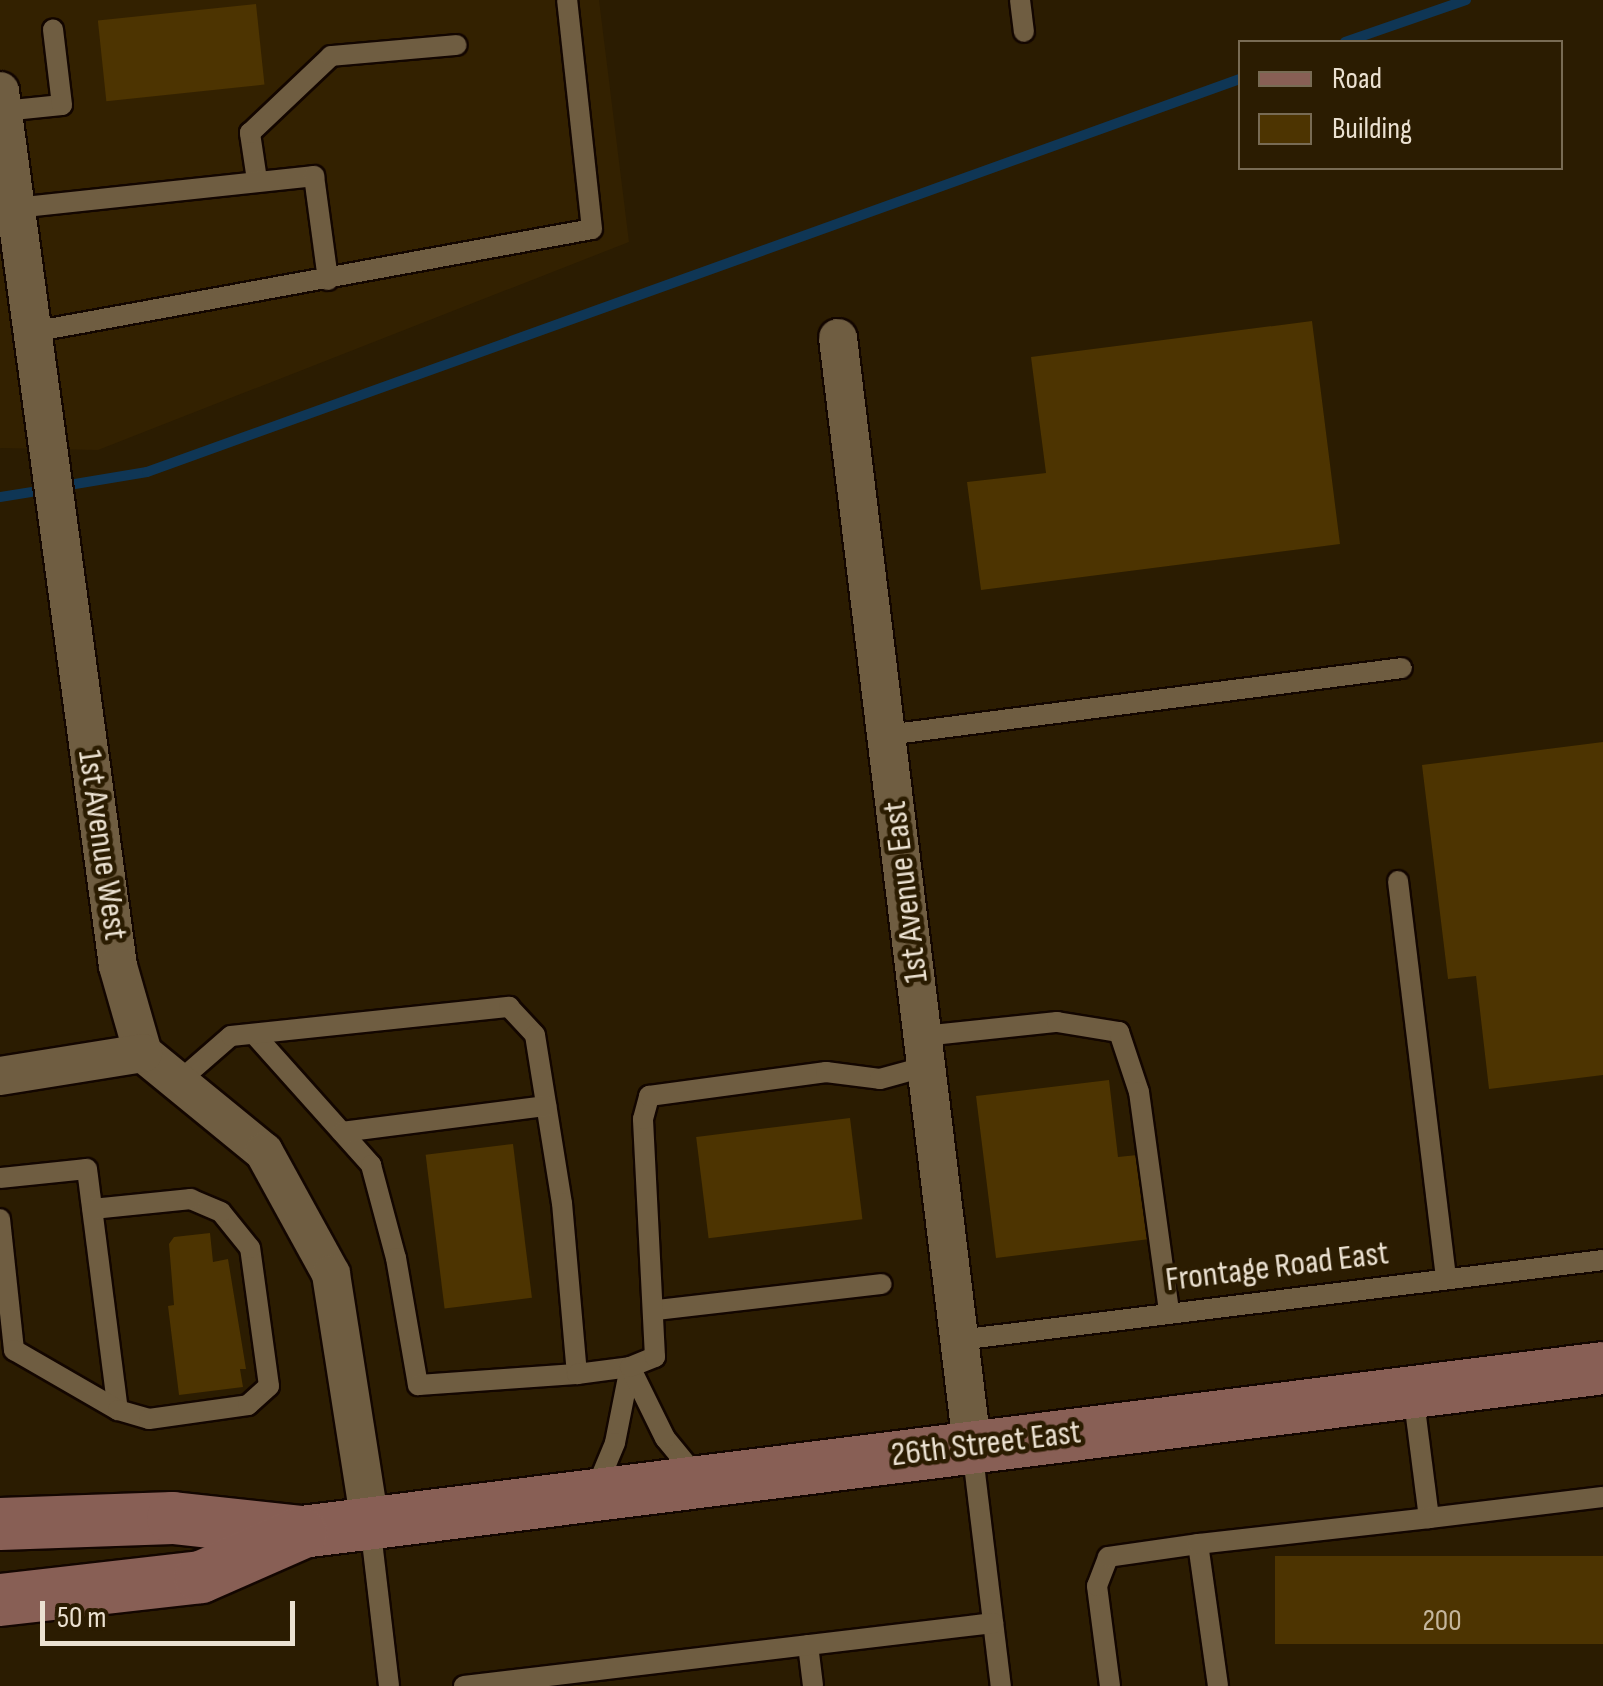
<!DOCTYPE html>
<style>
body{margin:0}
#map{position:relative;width:1603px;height:1686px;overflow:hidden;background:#2b1c01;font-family:"Sofia Sans Condensed",sans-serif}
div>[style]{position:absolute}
.built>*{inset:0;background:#332100}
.stream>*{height:10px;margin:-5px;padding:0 5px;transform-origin:5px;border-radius:5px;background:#0f3655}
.building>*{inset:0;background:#4d3401;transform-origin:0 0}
.roads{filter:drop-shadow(2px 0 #130600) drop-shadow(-2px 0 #130600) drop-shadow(0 2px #130600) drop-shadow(0 -2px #130600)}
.lane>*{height:20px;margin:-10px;padding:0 10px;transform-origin:10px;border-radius:10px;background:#6f5d41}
.street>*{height:38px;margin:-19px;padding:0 19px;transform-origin:19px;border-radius:19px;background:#6f5d41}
.secondary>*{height:52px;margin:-26px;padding:0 26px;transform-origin:26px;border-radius:26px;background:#885f55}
span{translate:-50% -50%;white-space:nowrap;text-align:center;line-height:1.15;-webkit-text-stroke:9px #2b1c01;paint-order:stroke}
.number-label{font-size:30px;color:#c4b69d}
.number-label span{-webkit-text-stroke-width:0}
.street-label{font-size:35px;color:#ebe1d1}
.legend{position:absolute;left:1238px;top:40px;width:325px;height:130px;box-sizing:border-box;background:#2b1c01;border:2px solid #786b54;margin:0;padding:12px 18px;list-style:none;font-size:30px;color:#ebe1d1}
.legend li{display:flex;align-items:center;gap:20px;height:50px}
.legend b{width:50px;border:2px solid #786b54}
.scale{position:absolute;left:40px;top:1601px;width:255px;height:45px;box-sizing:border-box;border:5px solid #ebe1d1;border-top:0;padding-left:12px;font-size:30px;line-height:35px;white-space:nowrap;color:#ebe1d1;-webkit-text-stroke:8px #2b1c01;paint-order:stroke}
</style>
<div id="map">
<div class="built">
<i style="clip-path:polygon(0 0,599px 0,629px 242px,98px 450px,0 448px)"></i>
</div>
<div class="stream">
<i style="left:1345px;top:42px;width:128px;rotate:-19.1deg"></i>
<i style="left:69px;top:485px;width:79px;rotate:-9.5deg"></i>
<i style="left:147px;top:472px;width:1162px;rotate:-19.78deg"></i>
<i style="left:0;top:497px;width:39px;rotate:-9deg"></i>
</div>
<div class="building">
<i style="left:256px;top:4px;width:81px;height:159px;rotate:84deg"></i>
<i style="clip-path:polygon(1312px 321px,1340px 544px,981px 590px,967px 482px,1046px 473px,1031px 357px)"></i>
<i style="clip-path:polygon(1603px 742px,1603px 1075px,1489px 1089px,1476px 976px,1448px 979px,1422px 765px)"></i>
<i style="clip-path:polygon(1109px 1080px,1118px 1157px,1147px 1154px,1158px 1238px,996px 1258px,976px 1096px)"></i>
<i style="left:850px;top:1118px;width:102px;height:155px;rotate:83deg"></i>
<i style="left:513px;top:1144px;width:155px;height:88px;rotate:83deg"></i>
<i style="clip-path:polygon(210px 1233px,213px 1262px,228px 1259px,246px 1369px,240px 1369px,243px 1387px,179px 1395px,168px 1306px,174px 1305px,169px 1244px,174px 1237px)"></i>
<i style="left:1603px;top:1556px;width:88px;height:328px;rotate:90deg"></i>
</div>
<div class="roads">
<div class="lane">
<i style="left:1020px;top:0;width:32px;rotate:83deg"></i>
<i style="left:3px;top:111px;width:59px;rotate:-5.8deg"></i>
<i style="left:62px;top:105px;width:76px;rotate:-96.8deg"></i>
<i style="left:257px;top:180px;width:48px;rotate:-98.5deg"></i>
<i style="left:250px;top:133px;width:112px;rotate:-43.5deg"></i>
<i style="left:331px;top:56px;width:126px;rotate:-5deg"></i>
<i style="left:16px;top:208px;width:300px;rotate:-6.1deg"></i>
<i style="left:314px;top:176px;width:105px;rotate:82.3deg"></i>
<i style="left:32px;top:332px;width:569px;rotate:-10.42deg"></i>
<i style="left:592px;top:229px;width:230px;rotate:-96.2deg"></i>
<i style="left:887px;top:735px;width:519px;rotate:-7.41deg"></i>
<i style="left:1398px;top:881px;width:401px;rotate:83.1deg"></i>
<i style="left:254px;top:1034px;width:176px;rotate:48.2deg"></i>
<i style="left:371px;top:1165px;width:96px;rotate:75deg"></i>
<i style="left:396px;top:1258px;width:129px;rotate:80.2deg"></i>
<i style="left:418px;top:1385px;width:159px;rotate:-4deg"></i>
<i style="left:923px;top:1036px;width:135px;rotate:-6deg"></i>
<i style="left:1057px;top:1022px;width:63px;rotate:9.2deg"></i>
<i style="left:1119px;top:1032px;width:63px;rotate:71.6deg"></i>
<i style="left:1139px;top:1092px;width:222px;rotate:82.2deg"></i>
<i style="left:178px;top:1082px;width:70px;rotate:-41deg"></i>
<i style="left:231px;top:1036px;width:280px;rotate:-6deg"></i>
<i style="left:509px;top:1007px;width:38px;rotate:47deg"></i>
<i style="left:535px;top:1035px;width:170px;rotate:80.9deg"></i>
<i style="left:562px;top:1203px;width:172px;rotate:85deg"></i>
<i style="left:577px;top:1374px;width:53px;rotate:-7.5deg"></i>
<i style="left:630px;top:1367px;width:77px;rotate:101.2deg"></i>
<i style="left:615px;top:1443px;width:52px;rotate:112.6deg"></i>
<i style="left:342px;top:1132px;width:206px;rotate:-7.3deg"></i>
<i style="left:0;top:1178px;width:87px;rotate:-5.9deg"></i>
<i style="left:87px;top:1169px;width:243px;rotate:82.7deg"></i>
<i style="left:0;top:1219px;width:132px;rotate:83.9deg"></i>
<i style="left:14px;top:1350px;width:120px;rotate:30deg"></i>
<i style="left:118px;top:1410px;width:32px;rotate:16deg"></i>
<i style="left:149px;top:1419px;width:100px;rotate:-8deg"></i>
<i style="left:248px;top:1405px;width:28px;rotate:-42deg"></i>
<i style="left:269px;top:1386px;width:139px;rotate:-97.8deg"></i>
<i style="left:250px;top:1248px;width:46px;rotate:-128.9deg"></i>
<i style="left:221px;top:1212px;width:33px;rotate:-157deg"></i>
<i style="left:191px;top:1199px;width:99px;rotate:174.2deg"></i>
<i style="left:657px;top:1310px;width:226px;rotate:-6.6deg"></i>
<i style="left:959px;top:1340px;width:649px;rotate:-7.08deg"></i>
<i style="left:1413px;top:1393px;width:126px;rotate:82.7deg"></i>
<i style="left:1429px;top:1518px;width:175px;rotate:-6.9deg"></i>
<i style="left:972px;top:1448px;width:240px;rotate:83.1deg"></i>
<i style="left:697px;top:1477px;width:50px;rotate:-129.4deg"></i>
<i style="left:665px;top:1438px;width:79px;rotate:-116.2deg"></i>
<i style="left:630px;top:1367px;width:27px;rotate:-22deg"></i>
<i style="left:655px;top:1357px;width:238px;rotate:-92.9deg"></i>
<i style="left:643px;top:1119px;width:24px;rotate:-75deg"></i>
<i style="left:649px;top:1096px;width:179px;rotate:-7.7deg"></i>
<i style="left:826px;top:1072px;width:54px;rotate:7.4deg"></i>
<i style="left:880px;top:1079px;width:46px;rotate:-15.3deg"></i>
<i style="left:370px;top:1524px;width:163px;rotate:83.3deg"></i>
<i style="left:808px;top:1645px;width:41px;rotate:83deg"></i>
<i style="left:464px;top:1686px;width:533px;rotate:-6.79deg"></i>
<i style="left:1110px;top:1686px;width:101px;rotate:-97.4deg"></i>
<i style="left:1097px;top:1586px;width:31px;rotate:-69deg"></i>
<i style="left:1108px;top:1557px;width:91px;rotate:-8.2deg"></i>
<i style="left:1218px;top:1686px;width:143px;rotate:-98deg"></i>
<i style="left:1198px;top:1544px;width:232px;rotate:-6.4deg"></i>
</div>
<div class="street">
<i style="left:0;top:91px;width:883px;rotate:82.32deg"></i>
<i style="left:118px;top:966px;width:91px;rotate:74deg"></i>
<i style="left:143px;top:1053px;width:156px;rotate:39.3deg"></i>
<i style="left:264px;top:1152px;width:139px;rotate:61.2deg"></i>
<i style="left:331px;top:1274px;width:252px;rotate:81.1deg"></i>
<i style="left:838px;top:338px;width:1116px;rotate:83.1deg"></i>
<i style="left:0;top:1076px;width:145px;rotate:-9.1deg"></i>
</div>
<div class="secondary">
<i style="left:0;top:1524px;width:173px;rotate:-2deg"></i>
<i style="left:173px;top:1518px;width:130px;rotate:6.2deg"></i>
<i style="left:302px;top:1532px;width:1311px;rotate:-7.18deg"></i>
<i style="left:0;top:1600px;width:202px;rotate:-6.5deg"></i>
<i style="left:201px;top:1577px;width:109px;rotate:-23.7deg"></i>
</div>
</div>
<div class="number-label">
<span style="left:1442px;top:1621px">200</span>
</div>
<div class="street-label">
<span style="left:102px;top:845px;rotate:82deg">1st Avenue West</span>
<span style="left:906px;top:892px;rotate:-97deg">1st Avenue East</span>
<span style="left:1277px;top:1267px;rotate:-7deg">Frontage Road East</span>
<span style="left:986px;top:1444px;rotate:-7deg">26th Street East</span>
</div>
<ul class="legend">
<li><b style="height:12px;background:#885f55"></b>Road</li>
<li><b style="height:28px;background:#4d3401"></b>Building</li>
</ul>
<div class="scale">50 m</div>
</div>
